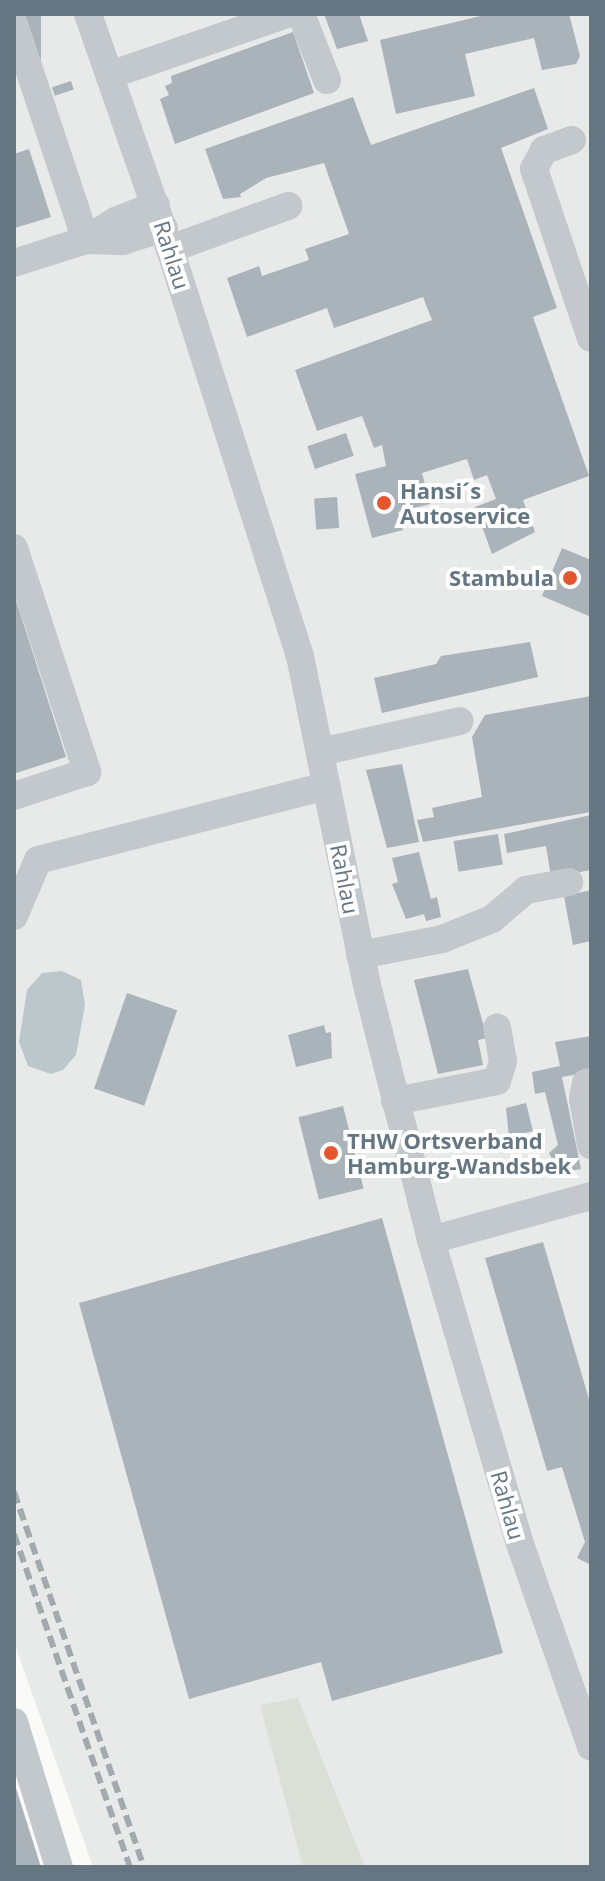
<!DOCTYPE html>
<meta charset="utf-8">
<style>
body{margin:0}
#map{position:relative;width:605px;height:1881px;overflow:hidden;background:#fafaf8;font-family:"Open Sans",sans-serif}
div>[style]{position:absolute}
.built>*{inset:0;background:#e8e9e9}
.green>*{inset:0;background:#dadfd7}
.water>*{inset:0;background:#bbc7cb}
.building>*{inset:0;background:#aab3b9;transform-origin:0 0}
.minor>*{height:28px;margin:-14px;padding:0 14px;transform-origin:14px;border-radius:14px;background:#c3c8cc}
.rail>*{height:6px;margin-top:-3px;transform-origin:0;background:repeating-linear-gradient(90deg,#a2aab0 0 12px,transparent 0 18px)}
.dots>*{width:22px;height:22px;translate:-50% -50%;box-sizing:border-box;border:4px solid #fff;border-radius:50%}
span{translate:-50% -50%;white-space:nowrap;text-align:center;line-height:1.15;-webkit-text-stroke:8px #fff;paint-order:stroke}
.street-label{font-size:22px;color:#657683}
.poi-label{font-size:22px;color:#657683;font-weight:700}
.left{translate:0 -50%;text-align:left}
.right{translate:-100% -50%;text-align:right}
.frame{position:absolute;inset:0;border:16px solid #657683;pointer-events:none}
</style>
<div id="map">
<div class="built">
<i style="clip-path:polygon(14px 14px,591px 14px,591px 1867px,93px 1867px,14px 1642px)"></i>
</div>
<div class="green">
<i style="clip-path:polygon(298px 1698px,365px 1867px,303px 1867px,260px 1705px)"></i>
</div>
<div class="water">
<i style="clip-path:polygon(62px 971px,81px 980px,85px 1005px,76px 1055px,63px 1070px,51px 1074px,28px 1066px,19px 1042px,27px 990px,42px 973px)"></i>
</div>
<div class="building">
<i style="left:23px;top:14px;width:18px;height:76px"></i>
<i style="clip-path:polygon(324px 14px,359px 14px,368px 41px,337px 49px)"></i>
<i style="clip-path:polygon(489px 14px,569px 14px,580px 56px,576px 64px,542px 70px,534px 38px,465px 54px,475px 96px,396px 114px,380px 40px)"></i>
<i style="clip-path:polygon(293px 32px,314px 93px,175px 144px,160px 99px,169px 95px,165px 86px,172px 83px,171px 76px)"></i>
<i style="left:71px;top:81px;width:9px;height:20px;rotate:72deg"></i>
<i style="clip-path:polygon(534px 88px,548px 129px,501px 148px,557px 308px,533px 317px,589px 476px,523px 500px,535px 532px,492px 554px,475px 507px,496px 499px,487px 475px,474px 480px,467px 459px,422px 473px,430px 504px,398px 512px,403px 530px,372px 538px,355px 474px,386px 466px,382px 445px,374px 448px,362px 416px,317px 431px,295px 370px,432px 320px,423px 297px,334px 328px,327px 308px,247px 337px,227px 278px,259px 266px,262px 276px,309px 260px,305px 249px,349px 234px,324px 163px,266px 178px,240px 194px,241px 197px,223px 199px,205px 149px,353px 97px,371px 145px)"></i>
<i style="clip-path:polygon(29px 149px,51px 217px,15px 228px,14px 154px)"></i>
<i style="left:346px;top:433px;width:24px;height:41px;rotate:71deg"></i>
<i style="left:337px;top:497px;width:31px;height:23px;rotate:86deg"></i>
<i style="clip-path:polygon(562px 548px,591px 560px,591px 617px,542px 596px)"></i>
<i style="clip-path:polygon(14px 594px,66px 757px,16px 773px,14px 768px)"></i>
<i style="clip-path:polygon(530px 642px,538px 677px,382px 713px,374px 678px,436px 664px,441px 656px)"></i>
<i style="clip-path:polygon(591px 696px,591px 812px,423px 842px,417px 820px,434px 817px,432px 808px,482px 797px,472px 737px,485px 715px)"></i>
<i style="clip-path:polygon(402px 764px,419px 842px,387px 848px,366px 770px)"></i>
<i style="clip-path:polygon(591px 815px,591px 870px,551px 877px,546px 846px,507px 853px,504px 834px)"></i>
<i style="left:498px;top:834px;width:31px;height:45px;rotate:81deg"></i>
<i style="clip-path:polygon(419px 852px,431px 899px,437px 897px,441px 917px,426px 921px,424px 914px,406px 919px,392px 884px,398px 882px,392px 858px)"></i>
<i style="clip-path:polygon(591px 890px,591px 941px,573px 945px,564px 896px)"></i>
<i style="clip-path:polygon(468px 969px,487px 1038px,478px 1040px,483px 1065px,438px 1074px,414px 980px)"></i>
<i style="left:127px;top:993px;width:53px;height:101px;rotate:19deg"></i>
<i style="clip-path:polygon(324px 1025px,326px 1033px,331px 1032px,332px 1058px,296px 1067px,288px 1035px)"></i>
<i style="clip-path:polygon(591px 1036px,591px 1072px,562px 1077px,581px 1169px,559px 1173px,549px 1153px,558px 1145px,545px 1092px,535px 1094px,532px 1072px,560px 1066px,555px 1042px)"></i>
<i style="clip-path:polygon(526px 1103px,533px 1131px,509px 1137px,506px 1108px)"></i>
<i style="left:343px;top:1106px;width:85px;height:46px;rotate:76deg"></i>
<i style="clip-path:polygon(382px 1218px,503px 1653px,332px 1701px,321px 1662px,189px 1699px,79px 1303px)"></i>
<i style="clip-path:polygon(543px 1242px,591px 1406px,591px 1565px,577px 1558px,585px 1542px,562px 1467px,547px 1471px,485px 1258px)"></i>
<i style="clip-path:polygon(14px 1785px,15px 1785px,41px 1867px,14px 1867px)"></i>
</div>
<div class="minor">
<i style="left:88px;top:14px;width:249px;rotate:70.8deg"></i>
<i style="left:170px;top:249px;width:427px;rotate:72.3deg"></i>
<i style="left:300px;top:656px;width:332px;rotate:78.5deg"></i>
<i style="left:366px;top:981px;width:267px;rotate:75.9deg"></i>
<i style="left:431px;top:1240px;width:314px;rotate:73.7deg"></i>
<i style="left:519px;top:1541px;width:218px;rotate:70.7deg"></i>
<i style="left:301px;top:14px;width:71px;rotate:68.5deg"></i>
<i style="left:14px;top:24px;width:228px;rotate:71.6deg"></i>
<i style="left:110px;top:75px;width:187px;rotate:-19deg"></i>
<i style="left:572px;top:140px;width:30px;rotate:160deg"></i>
<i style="left:544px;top:150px;width:21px;rotate:118deg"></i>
<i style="left:534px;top:169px;width:178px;rotate:71.4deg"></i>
<i style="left:86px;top:240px;width:37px;rotate:2deg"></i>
<i style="left:123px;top:241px;width:43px;rotate:-17.6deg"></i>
<i style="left:170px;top:249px;width:126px;rotate:-20deg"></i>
<i style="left:14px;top:263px;width:76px;rotate:-17.7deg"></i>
<i style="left:86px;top:240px;width:35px;rotate:-33deg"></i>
<i style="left:115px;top:221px;width:44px;rotate:-21.3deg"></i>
<i style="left:14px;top:548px;width:236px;rotate:71.9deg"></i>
<i style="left:87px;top:772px;width:77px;rotate:161.8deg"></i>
<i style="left:320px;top:752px;width:143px;rotate:-12.5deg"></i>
<i style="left:14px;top:916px;width:61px;rotate:-66.8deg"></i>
<i style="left:38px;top:860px;width:298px;rotate:-14.4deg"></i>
<i style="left:360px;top:955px;width:84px;rotate:-11deg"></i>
<i style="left:442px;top:939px;width:54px;rotate:-21.8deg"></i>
<i style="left:492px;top:919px;width:45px;rotate:-40.5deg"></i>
<i style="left:526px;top:890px;width:44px;rotate:-10.5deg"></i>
<i style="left:591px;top:1082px;width:5px;rotate:169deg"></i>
<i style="left:586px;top:1083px;width:16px;rotate:101deg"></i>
<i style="left:583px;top:1099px;width:47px;rotate:80.1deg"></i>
<i style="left:395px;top:1101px;width:104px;rotate:-11.1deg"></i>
<i style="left:497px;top:1081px;width:21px;rotate:-73deg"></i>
<i style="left:503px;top:1061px;width:34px;rotate:-100deg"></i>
<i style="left:431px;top:1240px;width:166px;rotate:-15.4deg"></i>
<i style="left:14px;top:1722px;width:152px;rotate:72.8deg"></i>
</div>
<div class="rail">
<i style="left:14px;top:1492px;width:397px;rotate:70.9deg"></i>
<i style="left:14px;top:1534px;width:353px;rotate:70.8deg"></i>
</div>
<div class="dots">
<i style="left:384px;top:503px;background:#e4572e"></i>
<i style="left:570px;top:578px;background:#e4572e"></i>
<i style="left:331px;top:1153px;background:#e4572e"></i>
</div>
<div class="street-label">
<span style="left:172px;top:255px;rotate:72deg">Rahlau</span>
<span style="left:345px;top:879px;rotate:79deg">Rahlau</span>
<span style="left:508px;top:1505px;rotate:74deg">Rahlau</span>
</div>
<div class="poi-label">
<span class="left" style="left:400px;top:503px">Hansi´s<br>Autoservice</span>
<span class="right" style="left:554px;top:578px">Stambula</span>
<span class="left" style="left:347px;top:1153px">THW Ortsverband<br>Hamburg-Wandsbek</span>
</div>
<div class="frame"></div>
</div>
